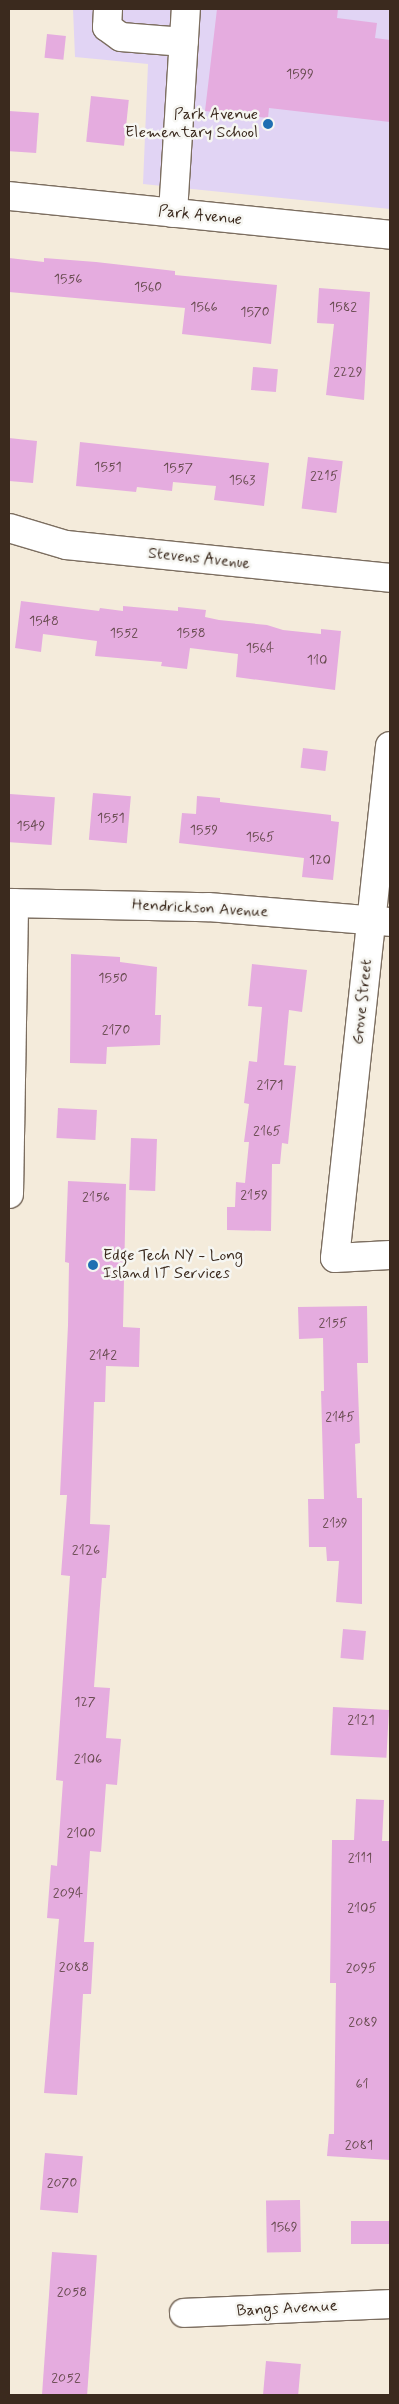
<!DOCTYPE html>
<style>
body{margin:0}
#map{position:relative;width:399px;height:2404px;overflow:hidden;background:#f4ebdb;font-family:Mynerve,sans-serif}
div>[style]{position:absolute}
.built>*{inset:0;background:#e1d4f4}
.building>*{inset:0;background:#e5acdf;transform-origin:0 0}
.roads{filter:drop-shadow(1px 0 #7c6e60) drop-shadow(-1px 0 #7c6e60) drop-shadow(0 1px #7c6e60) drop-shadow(0 -1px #7c6e60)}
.minor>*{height:28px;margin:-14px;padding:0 14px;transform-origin:14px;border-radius:14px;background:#fff}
.dots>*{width:14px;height:14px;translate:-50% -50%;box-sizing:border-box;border:2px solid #f6f6f2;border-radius:50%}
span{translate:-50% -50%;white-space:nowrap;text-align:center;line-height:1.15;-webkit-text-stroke:5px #f6f6f2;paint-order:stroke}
.number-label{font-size:14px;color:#664a4e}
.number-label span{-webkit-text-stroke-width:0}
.poi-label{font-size:16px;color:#3b2a1e}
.right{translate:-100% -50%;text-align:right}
.left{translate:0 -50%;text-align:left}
.street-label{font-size:16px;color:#3b2a1e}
.frame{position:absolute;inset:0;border:10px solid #3b2a1e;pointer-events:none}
</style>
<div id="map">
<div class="built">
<i style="clip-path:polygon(73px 9px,390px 9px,390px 209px,143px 184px,148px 64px,75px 57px)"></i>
</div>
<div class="building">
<i style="clip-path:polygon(217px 9px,338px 9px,337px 18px,377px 23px,375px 38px,390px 40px,390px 122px,269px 108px,268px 118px,205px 111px)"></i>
<i style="left:47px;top:34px;width:19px;height:24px;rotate:6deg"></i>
<i style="left:91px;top:96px;width:38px;height:46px;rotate:6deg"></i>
<i style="left:9px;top:111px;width:30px;height:40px;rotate:4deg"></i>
<i style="clip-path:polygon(9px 258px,44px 262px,44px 258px,96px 262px,175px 271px,175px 275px,277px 285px,271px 344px,182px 334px,185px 308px,9px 292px)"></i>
<i style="clip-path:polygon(319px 288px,370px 292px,364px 400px,326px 395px,334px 324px,317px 323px)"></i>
<i style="left:253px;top:367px;width:25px;height:23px;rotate:5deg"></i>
<i style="clip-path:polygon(9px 438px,37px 441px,33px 483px,9px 481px)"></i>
<i style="clip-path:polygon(80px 442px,269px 463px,264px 506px,214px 500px,216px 486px,173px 482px,172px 491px,137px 487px,136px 492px,76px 486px)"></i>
<i style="left:308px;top:457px;width:35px;height:52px;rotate:7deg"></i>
<i style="clip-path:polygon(21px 601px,99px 611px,100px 608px,123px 611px,123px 606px,178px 611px,178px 607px,206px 610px,205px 617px,219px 620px,267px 625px,283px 630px,321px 634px,321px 629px,341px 631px,335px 690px,236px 677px,238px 654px,190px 648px,187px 669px,161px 666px,162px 662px,95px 656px,97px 641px,43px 634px,41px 652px,15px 648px)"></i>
<i style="left:303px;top:748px;width:25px;height:20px;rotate:7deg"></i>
<i style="left:93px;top:793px;width:38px;height:47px;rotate:5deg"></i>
<i style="left:10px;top:794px;width:45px;height:48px;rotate:4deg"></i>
<i style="clip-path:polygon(197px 796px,220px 798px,220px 802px,331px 815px,331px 821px,339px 822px,333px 880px,302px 877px,304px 858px,179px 843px,182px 813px,196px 814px)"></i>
<i style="clip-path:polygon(71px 954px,120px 957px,120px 962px,157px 967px,155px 1015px,161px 1015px,160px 1045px,107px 1047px,106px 1064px,70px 1063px)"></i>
<i style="clip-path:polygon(252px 964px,307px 970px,302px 1012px,289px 1010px,284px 1065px,296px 1066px,288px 1144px,282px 1143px,280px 1164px,272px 1164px,271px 1231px,227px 1230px,227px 1207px,235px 1207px,236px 1182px,245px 1183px,249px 1142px,244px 1142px,249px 1104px,244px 1103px,249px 1061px,257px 1062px,262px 1007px,248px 1006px)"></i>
<i style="left:58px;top:1108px;width:39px;height:30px;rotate:3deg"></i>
<i style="left:131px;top:1138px;width:26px;height:52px;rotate:2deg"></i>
<i style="clip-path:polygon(68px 1181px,126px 1184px,123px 1327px,140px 1328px,139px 1367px,106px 1366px,105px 1402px,94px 1402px,90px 1524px,110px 1525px,106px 1578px,102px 1578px,94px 1687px,110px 1688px,106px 1738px,121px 1739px,117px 1785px,106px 1784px,101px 1852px,90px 1851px,84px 1942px,94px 1942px,91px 1994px,83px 1994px,77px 2095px,44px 2093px,59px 1919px,47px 1918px,51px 1865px,57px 1866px,63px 1781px,56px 1780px,70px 1576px,61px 1575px,67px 1495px,60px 1495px,68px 1325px,69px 1263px,65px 1262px)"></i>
<i style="clip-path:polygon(367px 1306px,368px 1363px,357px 1363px,360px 1443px,355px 1444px,357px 1498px,362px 1498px,362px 1604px,336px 1602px,339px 1561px,327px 1561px,326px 1547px,309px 1547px,308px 1499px,324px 1499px,321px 1391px,324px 1391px,323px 1338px,299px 1339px,298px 1307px)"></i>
<i style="left:343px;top:1629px;width:23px;height:29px;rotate:5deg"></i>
<i style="left:333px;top:1707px;width:56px;height:48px;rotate:3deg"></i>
<i style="clip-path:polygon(356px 1799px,384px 1800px,382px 1841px,389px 1841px,390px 2160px,327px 2156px,329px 2134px,334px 2134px,336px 1983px,330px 1983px,332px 1840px,354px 1840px)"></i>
<i style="left:45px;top:2153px;width:38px;height:57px;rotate:5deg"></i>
<i style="left:300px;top:2200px;width:52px;height:34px;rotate:89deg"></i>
<i style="left:390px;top:2221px;width:23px;height:39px;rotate:90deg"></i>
<i style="left:52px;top:2252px;width:45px;height:143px;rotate:4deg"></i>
<i style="left:266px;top:2361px;width:35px;height:34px;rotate:5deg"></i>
</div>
<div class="roads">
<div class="minor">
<i style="left:108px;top:9px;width:18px;rotate:93deg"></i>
<i style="left:107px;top:27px;width:17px;rotate:36deg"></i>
<i style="left:121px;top:37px;width:63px;rotate:4.5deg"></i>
<i style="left:9px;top:196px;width:383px;rotate:5.8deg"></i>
<i style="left:173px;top:213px;width:204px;rotate:-86.4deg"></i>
<i style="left:9px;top:528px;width:59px;rotate:16.6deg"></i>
<i style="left:66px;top:545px;width:326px;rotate:5.8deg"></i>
<i style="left:390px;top:746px;width:515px;rotate:96.13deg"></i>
<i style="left:335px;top:1258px;width:55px;rotate:-3.1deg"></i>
<i style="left:9px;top:903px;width:199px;rotate:1.2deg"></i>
<i style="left:208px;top:907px;width:182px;rotate:4.7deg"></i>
<i style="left:9px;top:1194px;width:291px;rotate:-89deg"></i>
<i style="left:184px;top:2313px;width:206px;rotate:-2.5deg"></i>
</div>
</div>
<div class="dots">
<i style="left:268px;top:124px;background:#1f6fb2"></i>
<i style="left:93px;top:1265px;background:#1f6fb2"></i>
</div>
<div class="number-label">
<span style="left:300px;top:74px">1599</span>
<span style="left:68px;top:279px">1556</span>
<span style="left:148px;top:287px">1560</span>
<span style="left:204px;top:307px">1566</span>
<span style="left:343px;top:307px">1582</span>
<span style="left:255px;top:312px">1570</span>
<span style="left:348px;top:372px">2229</span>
<span style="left:108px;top:467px">1551</span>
<span style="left:178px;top:468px">1557</span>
<span style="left:324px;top:476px">2215</span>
<span style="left:242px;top:480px">1563</span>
<span style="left:44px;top:621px">1548</span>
<span style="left:124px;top:633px">1552</span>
<span style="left:191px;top:633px">1558</span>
<span style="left:260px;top:648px">1564</span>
<span style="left:317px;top:660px">110</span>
<span style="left:111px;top:818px">1551</span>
<span style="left:31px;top:826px">1549</span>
<span style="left:204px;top:830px">1559</span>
<span style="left:260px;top:837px">1565</span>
<span style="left:320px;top:860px">120</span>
<span style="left:113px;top:978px">1550</span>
<span style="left:116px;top:1030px">2170</span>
<span style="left:270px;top:1085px">2171</span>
<span style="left:267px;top:1131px">2165</span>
<span style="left:254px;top:1195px">2159</span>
<span style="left:96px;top:1197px">2156</span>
<span style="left:333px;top:1323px">2155</span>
<span style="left:103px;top:1355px">2142</span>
<span style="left:340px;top:1417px">2145</span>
<span style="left:335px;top:1523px">2139</span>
<span style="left:86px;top:1550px">2126</span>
<span style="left:85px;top:1702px">127</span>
<span style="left:361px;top:1720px">2121</span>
<span style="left:88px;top:1759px">2106</span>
<span style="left:81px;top:1833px">2100</span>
<span style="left:360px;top:1858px">2111</span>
<span style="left:68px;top:1893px">2094</span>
<span style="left:362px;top:1908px">2105</span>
<span style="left:74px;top:1967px">2088</span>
<span style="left:361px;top:1968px">2095</span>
<span style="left:363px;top:2022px">2089</span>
<span style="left:362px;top:2084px">61</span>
<span style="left:359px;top:2145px">2081</span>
<span style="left:62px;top:2183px">2070</span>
<span style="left:284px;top:2227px">1569</span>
<span style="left:72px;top:2292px">2058</span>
<span style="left:66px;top:2378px">2052</span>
</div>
<div class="poi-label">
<span class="right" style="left:258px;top:124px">Park Avenue<br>Elementary School</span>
<span class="left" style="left:103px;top:1265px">Edge Tech NY - Long<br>Island IT Services</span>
</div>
<div class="street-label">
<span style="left:200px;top:216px;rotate:6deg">Park Avenue</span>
<span style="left:199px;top:559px;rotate:6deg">Stevens Avenue</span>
<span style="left:200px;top:909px;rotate:3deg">Hendrickson Avenue</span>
<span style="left:363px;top:1002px;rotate:-84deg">Grove Street</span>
<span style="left:287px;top:2309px;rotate:-3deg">Bangs Avenue</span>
</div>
<div class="frame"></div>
</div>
